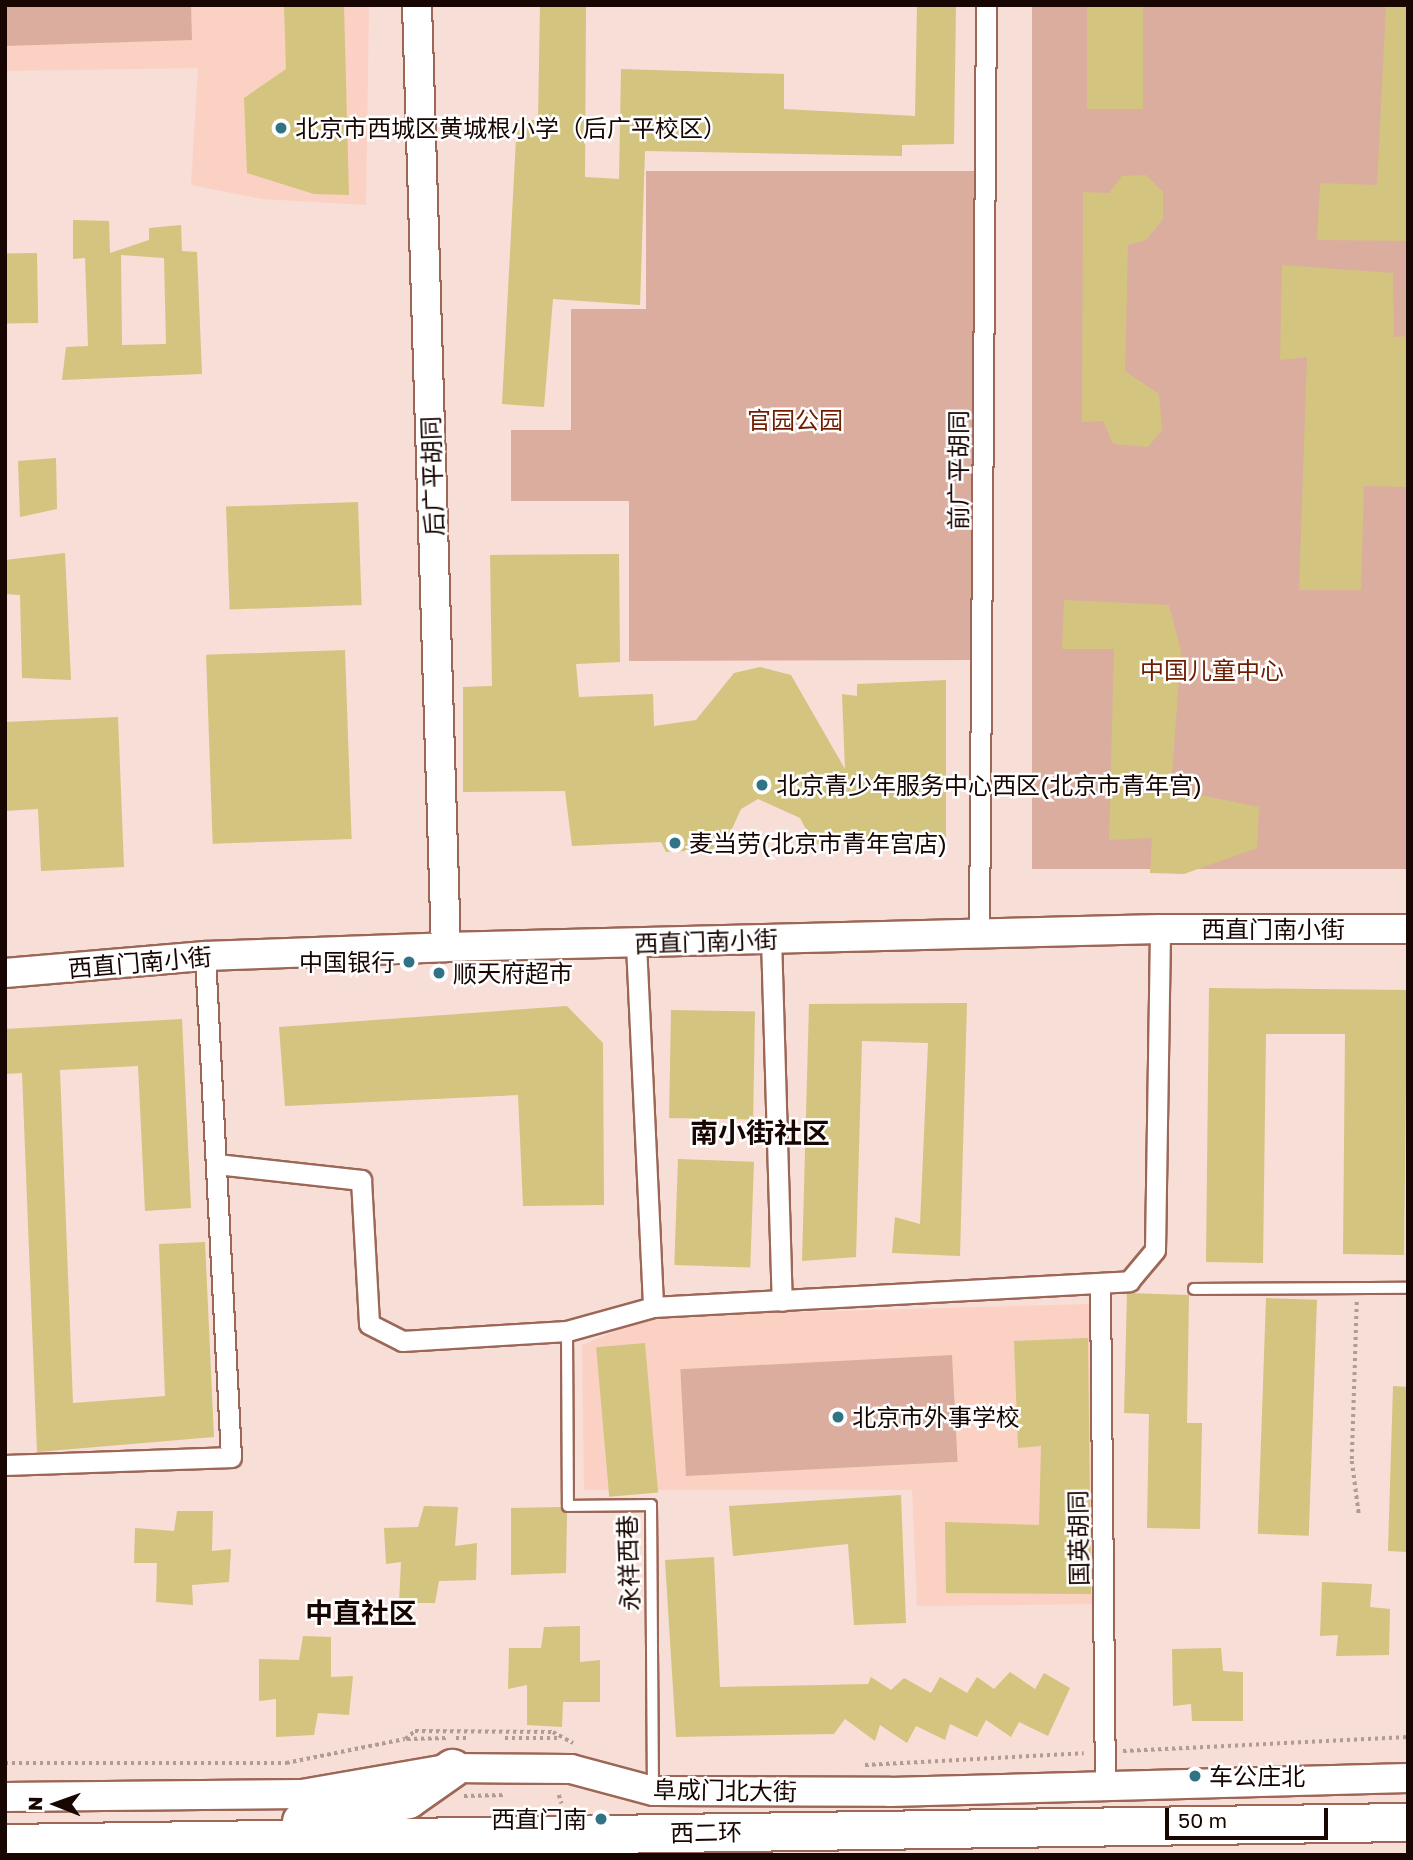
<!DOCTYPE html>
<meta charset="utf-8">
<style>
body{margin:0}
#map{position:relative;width:1413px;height:1860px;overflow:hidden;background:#f7ded7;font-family:"Golos Text","Noto Sans SC",sans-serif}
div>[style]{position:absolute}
.built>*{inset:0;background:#fbd1c4}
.green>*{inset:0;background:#dbad9f;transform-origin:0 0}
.building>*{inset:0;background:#d3c47f;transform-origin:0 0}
.path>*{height:3.5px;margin-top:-1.75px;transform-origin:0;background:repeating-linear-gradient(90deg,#b29b95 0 3.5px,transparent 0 7px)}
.roads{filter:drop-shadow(2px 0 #9d6757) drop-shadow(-2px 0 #9d6757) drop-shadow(0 2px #9d6757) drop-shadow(0 -2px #9d6757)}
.lane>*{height:10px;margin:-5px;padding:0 5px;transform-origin:5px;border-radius:5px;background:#fff}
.street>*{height:19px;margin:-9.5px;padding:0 9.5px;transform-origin:9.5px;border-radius:9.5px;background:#fff}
.secondary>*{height:28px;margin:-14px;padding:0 14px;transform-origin:14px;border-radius:14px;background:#fff}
.highway>*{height:37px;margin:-18.5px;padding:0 18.5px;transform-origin:18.5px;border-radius:18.5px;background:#fff}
.dots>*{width:19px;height:19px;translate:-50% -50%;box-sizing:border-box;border:4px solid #fff;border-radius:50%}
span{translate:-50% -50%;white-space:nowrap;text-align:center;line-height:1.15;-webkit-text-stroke:5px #fff;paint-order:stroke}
.poi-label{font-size:24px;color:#180602}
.left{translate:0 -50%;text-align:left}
.right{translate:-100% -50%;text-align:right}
.park-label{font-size:24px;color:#6f1d00}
.street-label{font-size:24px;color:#180602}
.quarter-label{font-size:28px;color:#180602;font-weight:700}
.frame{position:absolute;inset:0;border:7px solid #180602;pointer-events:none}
.north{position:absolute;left:21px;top:1769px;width:70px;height:70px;-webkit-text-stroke:5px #fff;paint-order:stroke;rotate:271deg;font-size:19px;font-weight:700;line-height:28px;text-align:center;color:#180602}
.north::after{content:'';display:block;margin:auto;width:24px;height:32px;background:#180602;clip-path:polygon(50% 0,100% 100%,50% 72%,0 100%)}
.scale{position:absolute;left:1165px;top:1808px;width:163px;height:32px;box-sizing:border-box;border:4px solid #180602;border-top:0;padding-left:9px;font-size:21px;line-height:24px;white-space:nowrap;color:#180602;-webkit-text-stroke:5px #fff;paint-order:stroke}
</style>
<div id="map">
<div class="built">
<i style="clip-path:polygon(5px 5px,369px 5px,366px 205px,262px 199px,191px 185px,198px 68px,5px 71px)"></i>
<i style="clip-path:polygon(1090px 1304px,1097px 1604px,917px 1606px,912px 1490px,584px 1490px,582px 1345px,651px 1316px)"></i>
</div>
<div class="green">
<i style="clip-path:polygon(5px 5px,191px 5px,192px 40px,5px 46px)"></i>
<i style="left:1032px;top:5px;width:376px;height:864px"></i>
<i style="clip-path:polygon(646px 171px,979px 171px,980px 660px,629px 661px,629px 501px,511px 501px,511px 430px,571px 430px,571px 309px,646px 309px)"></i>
<i style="left:952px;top:1355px;width:107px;height:272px;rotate:87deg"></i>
</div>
<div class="building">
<i style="clip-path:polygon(284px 5px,344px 5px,349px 195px,314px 194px,247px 173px,244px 98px,286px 69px)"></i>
<i style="clip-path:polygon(540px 5px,586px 5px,585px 177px,619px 179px,621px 69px,784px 74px,784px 109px,915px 116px,917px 5px,956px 5px,954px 144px,902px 145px,902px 156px,645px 151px,640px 305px,553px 299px,544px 407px,502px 404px,517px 120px,538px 120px)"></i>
<i style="left:1087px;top:5px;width:56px;height:104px"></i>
<i style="clip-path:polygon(1386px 5px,1408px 5px,1408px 241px,1317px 240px,1320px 183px,1377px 185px)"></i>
<i style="clip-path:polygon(1146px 175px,1163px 192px,1163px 219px,1146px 240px,1128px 245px,1125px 371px,1159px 394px,1162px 430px,1148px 447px,1113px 444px,1103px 421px,1082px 422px,1083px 192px,1109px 193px,1122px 176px)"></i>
<i style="clip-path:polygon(evenodd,73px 220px,109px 221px,110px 253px,149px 240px,149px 228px,181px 225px,182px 251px,197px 252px,202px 374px,62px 380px,66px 347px,88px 346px,85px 258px,73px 259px,73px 220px,121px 255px,164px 258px,166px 344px,122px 345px,121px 255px)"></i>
<i style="left:37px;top:253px;width:70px;height:32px;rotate:89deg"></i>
<i style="clip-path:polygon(1282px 265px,1393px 273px,1394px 337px,1408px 336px,1408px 487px,1364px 486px,1361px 590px,1299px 590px,1307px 357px,1280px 360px)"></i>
<i style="clip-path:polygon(56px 458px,57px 509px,20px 517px,18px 461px)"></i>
<i style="left:358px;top:502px;width:103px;height:132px;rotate:88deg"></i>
<i style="clip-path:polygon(65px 553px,71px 680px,22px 678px,20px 595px,5px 594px,5px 560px)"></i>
<i style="clip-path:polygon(619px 554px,620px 662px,576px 664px,579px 697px,653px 694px,654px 726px,696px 720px,734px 673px,760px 667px,791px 675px,845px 769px,842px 694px,857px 696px,857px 684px,946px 680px,946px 840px,814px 844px,800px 818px,758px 799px,741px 809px,723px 849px,666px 852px,661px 842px,572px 846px,565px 791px,463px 792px,463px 687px,492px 686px,490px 555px)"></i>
<i style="clip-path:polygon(1064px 600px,1169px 605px,1181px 651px,1171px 789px,1259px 807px,1257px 848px,1184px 874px,1150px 873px,1152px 838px,1109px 840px,1114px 649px,1062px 649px)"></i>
<i style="left:345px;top:650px;width:189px;height:139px;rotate:88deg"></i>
<i style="clip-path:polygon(118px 717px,124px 867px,41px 871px,38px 809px,5px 811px,5px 722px)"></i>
<i style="clip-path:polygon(1209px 988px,1407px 990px,1404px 1255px,1343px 1254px,1345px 1034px,1266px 1034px,1263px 1263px,1206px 1262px)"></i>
<i style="clip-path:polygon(967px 1003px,960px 1256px,892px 1253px,895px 1217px,920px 1224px,928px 1043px,862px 1041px,856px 1257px,802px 1261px,809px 1004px)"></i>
<i style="clip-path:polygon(567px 1006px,603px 1043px,604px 1205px,523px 1206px,518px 1095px,285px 1106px,279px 1027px)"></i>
<i style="left:671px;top:1010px;width:84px;height:108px;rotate:1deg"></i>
<i style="clip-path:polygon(182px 1019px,191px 1208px,145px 1211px,138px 1066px,60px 1070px,73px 1403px,165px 1396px,159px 1244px,205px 1242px,214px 1437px,37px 1452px,22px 1073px,5px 1074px,5px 1029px)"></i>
<i style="left:678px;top:1159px;width:76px;height:106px;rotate:2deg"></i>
<i style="clip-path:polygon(1127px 1293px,1189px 1295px,1187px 1423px,1202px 1423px,1200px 1529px,1147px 1528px,1149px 1414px,1124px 1413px)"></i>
<i style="left:1266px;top:1298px;width:51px;height:236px;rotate:2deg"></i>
<i style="clip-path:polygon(1088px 1338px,1091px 1594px,946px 1593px,945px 1522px,1039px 1525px,1041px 1446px,1018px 1448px,1014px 1341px)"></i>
<i style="left:645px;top:1343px;width:150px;height:49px;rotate:85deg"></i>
<i style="clip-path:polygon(1393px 1386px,1408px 1387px,1408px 1552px,1388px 1551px)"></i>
<i style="clip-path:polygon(901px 1495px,906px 1623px,854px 1625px,848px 1544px,733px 1556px,729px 1506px)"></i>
<i style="clip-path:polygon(424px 1506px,458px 1507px,455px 1546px,477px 1543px,476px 1580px,439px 1581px,435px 1603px,399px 1603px,401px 1562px,386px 1564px,384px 1528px,418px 1527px)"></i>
<i style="clip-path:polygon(561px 1507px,567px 1513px,566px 1573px,511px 1575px,511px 1508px)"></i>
<i style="clip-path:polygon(177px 1511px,213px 1511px,212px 1551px,231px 1549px,229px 1582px,192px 1585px,193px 1605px,156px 1602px,157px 1563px,134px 1563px,135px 1528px,174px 1531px)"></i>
<i style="clip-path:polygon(714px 1557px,720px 1687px,868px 1684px,871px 1677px,891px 1690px,904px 1678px,931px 1693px,940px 1677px,967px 1693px,977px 1677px,994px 1689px,1010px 1672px,1035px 1689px,1044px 1673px,1070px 1688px,1048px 1736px,1019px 1722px,1011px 1737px,986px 1720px,977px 1737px,950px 1724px,945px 1740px,916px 1726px,907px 1743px,880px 1725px,875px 1741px,845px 1719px,834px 1734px,676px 1737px,665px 1560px)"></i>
<i style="clip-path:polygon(1322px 1582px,1372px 1584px,1370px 1607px,1390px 1609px,1389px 1655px,1336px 1656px,1338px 1635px,1320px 1636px)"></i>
<i style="clip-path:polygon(580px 1626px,580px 1662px,600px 1660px,600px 1702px,563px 1702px,562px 1727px,527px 1725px,527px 1685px,508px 1689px,509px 1648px,541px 1648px,544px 1627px)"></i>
<i style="clip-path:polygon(303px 1636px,331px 1637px,331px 1677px,353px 1676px,349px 1715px,318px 1713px,314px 1735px,276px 1737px,276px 1699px,259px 1701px,259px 1659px,299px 1660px)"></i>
<i style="clip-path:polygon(1221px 1648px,1223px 1671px,1243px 1672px,1243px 1721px,1192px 1721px,1191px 1704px,1173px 1706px,1172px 1649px)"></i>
</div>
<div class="path">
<i style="left:1357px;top:1302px;width:159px;rotate:91.8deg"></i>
<i style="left:1352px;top:1461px;width:54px;rotate:82.6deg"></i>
<i style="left:456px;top:1738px;width:14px"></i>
<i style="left:505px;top:1738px;width:54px"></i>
<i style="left:407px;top:1739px;width:41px;rotate:-1.4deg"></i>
<i style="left:1123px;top:1751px;width:285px;rotate:-2.8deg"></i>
<i style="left:5px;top:1763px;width:281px"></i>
<i style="left:286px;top:1763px;width:121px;rotate:-11.4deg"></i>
<i style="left:405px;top:1739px;width:13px;rotate:-39deg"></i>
<i style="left:415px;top:1731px;width:138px;rotate:0.4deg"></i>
<i style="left:553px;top:1732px;width:23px;rotate:29deg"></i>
<i style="left:865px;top:1765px;width:219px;rotate:-3.1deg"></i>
<i style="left:559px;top:1795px;width:9px;rotate:72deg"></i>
<i style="left:464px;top:1796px;width:41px;rotate:-1.4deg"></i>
</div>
<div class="roads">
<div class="lane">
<i style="left:1194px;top:1289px;width:214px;rotate:-0.3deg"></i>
<i style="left:567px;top:1331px;width:175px;rotate:89.7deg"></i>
<i style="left:568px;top:1506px;width:83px;rotate:-0.7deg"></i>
<i style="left:651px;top:1505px;width:282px;rotate:89.6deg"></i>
</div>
<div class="street">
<i style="left:979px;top:935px;width:930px;rotate:-89.57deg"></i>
<i style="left:771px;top:938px;width:363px;rotate:88.3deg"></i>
<i style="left:636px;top:944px;width:363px;rotate:87.3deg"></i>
<i style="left:217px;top:1164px;width:145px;rotate:6.3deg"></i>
<i style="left:361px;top:1180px;width:144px;rotate:86.8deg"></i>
<i style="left:369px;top:1324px;width:37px;rotate:27deg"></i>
<i style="left:402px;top:1341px;width:165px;rotate:-3.5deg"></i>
<i style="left:567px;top:1331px;width:89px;rotate:-15.6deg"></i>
<i style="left:653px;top:1307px;width:477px;rotate:-3.1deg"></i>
<i style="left:1129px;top:1281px;width:40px;rotate:-50deg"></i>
<i style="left:1155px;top:1250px;width:321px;rotate:-89.1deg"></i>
<i style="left:1100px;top:1287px;width:501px;rotate:89.43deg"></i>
<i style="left:5px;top:1465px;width:226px;rotate:-2deg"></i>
<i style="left:231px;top:1457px;width:502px;rotate:-92.97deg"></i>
</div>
<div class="secondary">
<i style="left:417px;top:5px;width:942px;rotate:88.24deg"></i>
<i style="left:5px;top:973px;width:201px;rotate:-4.9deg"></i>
<i style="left:205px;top:956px;width:241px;rotate:-2.1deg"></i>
<i style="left:446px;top:947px;width:714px;rotate:-1.44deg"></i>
<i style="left:1160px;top:929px;width:248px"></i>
<i style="left:5px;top:1797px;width:297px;rotate:-0.6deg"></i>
<i style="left:302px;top:1794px;width:152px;rotate:-9.8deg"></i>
<i style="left:452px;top:1768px;width:119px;rotate:0.5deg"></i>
<i style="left:571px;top:1769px;width:85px;rotate:15deg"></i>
<i style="left:653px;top:1791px;width:237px;rotate:0.2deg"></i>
<i style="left:890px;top:1792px;width:518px;rotate:-1.55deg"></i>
</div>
<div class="highway">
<i style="left:301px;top:1821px;width:109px;rotate:-11.6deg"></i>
<i style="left:408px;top:1799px;width:54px;rotate:-35.2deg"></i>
<i style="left:5px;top:1843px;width:1403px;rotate:-0.86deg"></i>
</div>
</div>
<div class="dots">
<i style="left:281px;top:128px;background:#307384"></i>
<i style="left:762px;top:785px;background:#307384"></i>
<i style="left:675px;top:843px;background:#307384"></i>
<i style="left:409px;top:962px;background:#307384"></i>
<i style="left:439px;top:973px;background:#307384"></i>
<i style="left:838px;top:1417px;background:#307384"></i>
<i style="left:1195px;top:1776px;background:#307384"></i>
<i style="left:601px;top:1819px;background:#307384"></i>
</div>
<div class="poi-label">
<span class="left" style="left:295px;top:128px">北京市西城区黄城根小学（后广平校区）</span>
<span class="left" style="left:776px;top:785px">北京青少年服务中心西区(北京市青年宫)</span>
<span class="left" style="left:689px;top:843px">麦当劳(北京市青年宫店)</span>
<span class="right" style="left:395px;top:962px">中国银行</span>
<span class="left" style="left:453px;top:973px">顺天府超市</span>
<span class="left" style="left:852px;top:1417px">北京市外事学校</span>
<span class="left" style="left:1209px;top:1776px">车公庄北</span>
<span class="right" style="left:587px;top:1819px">西直门南</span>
</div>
<div class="park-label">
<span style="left:795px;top:420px">官园公园</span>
<span style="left:1212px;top:670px">中国儿童中心</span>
</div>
<div class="street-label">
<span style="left:958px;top:470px;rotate:-90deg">前广平胡同</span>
<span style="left:432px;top:476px;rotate:-92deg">后广平胡同</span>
<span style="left:1273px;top:929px">西直门南小街</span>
<span style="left:706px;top:941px;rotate:-2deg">西直门南小街</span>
<span style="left:140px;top:962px;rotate:-5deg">西直门南小街</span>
<span style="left:1078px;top:1538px;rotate:-91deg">国英胡同</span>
<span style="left:628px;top:1563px;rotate:-92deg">永祥西巷</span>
<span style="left:725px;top:1790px;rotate:1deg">阜成门北大街</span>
<span style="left:706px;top:1832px;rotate:-1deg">西二环</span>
</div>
<div class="quarter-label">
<span style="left:760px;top:1133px">南小街社区</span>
<span style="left:361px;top:1613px">中直社区</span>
</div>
<div class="frame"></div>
<div class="north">N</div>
<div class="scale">50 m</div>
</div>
